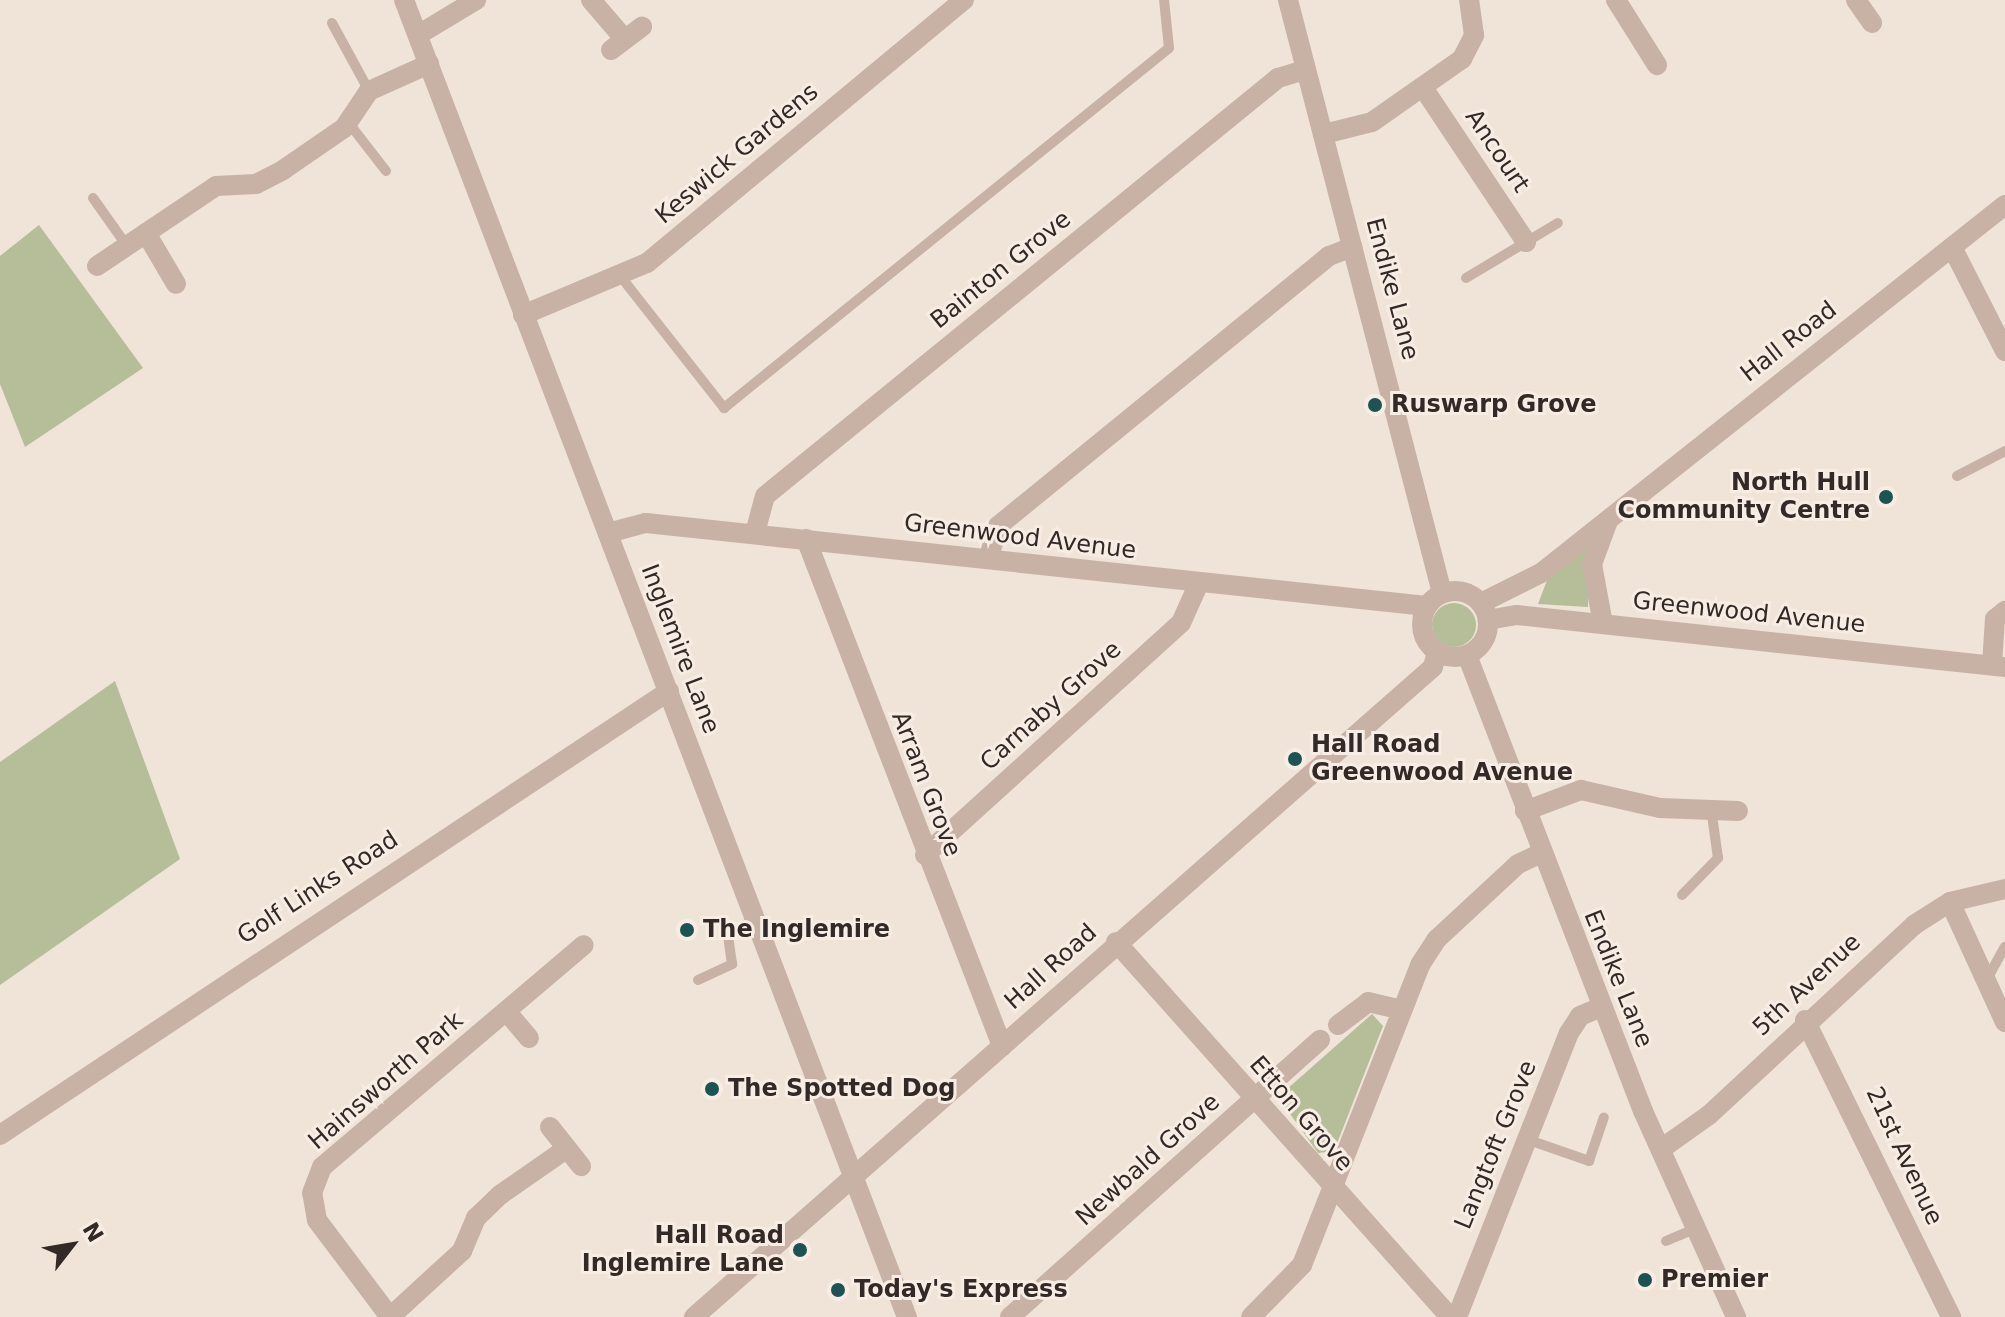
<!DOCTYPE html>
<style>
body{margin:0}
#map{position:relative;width:2005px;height:1317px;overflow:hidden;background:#f0e3d8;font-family:"DejaVu Sans",sans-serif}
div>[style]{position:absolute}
.green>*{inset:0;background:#b5be99}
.round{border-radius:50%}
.service>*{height:10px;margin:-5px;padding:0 5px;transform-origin:5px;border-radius:5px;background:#c7b2a5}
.minor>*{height:20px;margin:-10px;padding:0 10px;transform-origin:10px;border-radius:10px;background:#c7b2a5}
.tertiary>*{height:20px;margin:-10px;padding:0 10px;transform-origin:10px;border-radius:10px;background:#c7b2a5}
.tertiary>.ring{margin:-10px;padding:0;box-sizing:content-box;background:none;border:20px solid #c7b2a5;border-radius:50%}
.dots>*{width:22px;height:22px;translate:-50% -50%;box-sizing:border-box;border:4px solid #f8ede4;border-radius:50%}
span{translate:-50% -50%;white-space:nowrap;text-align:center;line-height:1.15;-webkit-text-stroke:6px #f8ede4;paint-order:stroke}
.street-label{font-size:24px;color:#332926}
.poi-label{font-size:24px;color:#332926;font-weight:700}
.left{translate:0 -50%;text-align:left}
.right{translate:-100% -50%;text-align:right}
.north{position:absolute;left:32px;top:1205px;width:80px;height:80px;-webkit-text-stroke:6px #f8ede4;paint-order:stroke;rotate:59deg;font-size:22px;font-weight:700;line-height:32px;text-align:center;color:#332926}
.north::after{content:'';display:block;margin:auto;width:28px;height:36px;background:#332926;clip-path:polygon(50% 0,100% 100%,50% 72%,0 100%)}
</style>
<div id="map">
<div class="green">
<i style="clip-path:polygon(39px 225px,143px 368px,25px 447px,0 384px,0 256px)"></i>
<i style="clip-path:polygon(1590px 540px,1588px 607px,1538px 604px,1549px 575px)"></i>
<i class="round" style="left:1432px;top:603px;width:44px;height:44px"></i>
<i style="clip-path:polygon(115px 681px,180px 859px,0 985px,0 762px)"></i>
<i style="clip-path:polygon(1372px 1014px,1383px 1026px,1334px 1151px,1318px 1153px,1278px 1097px)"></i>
</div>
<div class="service">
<i style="left:332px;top:23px;width:77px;rotate:61.4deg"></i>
<i style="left:348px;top:122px;width:62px;rotate:52.2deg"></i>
<i style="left:93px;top:198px;width:59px;rotate:54.7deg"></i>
<i style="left:621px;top:277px;width:167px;rotate:51.8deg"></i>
<i style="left:724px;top:408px;width:572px;rotate:-38.97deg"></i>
<i style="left:1169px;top:48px;width:48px;rotate:-95.9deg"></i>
<i style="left:1466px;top:278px;width:107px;rotate:-30.9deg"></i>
<i style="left:1957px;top:476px;width:54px;rotate:-27.5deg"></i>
<i style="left:1682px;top:895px;width:52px;rotate:-45.8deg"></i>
<i style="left:1718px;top:858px;width:50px;rotate:-98deg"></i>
<i style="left:1987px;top:979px;width:37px;rotate:-61deg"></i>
<i style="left:698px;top:980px;width:38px;rotate:-25deg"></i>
<i style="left:732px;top:964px;width:27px;rotate:-98deg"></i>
<i style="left:728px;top:937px;width:28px;rotate:-35deg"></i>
<i style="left:1526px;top:1139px;width:67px;rotate:19.2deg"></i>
<i style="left:1589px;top:1161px;width:46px;rotate:-71.2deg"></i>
<i style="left:1666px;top:1241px;width:33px;rotate:-23deg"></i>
</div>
<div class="minor">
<i style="left:591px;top:0;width:48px;rotate:49.3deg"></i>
<i style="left:1616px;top:0;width:77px;rotate:57.8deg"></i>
<i style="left:1856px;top:0;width:28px;rotate:55deg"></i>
<i style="left:418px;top:35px;width:68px;rotate:-31.1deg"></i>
<i style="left:611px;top:50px;width:39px;rotate:-37deg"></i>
<i style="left:1424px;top:89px;width:184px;rotate:56.3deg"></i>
<i style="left:1324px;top:134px;width:49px;rotate:-14deg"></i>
<i style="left:1372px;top:122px;width:110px;rotate:-35deg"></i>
<i style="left:1462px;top:59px;width:27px;rotate:-63deg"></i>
<i style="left:1474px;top:35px;width:35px;rotate:-98deg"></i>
<i style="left:146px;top:233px;width:59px;rotate:59.5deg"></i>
<i style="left:1952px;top:247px;width:117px;rotate:63deg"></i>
<i style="left:97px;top:266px;width:143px;rotate:-33.9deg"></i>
<i style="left:216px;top:186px;width:40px;rotate:-2.9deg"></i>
<i style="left:256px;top:184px;width:30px;rotate:-27deg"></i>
<i style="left:283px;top:170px;width:74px;rotate:-34.5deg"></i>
<i style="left:344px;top:128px;width:45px;rotate:-56deg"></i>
<i style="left:369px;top:91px;width:66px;rotate:-24.2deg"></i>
<i style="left:523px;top:315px;width:134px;rotate:-22.8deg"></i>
<i style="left:647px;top:263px;width:412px;rotate:-39.7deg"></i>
<i style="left:755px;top:533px;width:38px;rotate:-75deg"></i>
<i style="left:765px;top:496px;width:662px;rotate:-39.17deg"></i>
<i style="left:1278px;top:78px;width:28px;rotate:-17deg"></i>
<i style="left:806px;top:539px;width:544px;rotate:68.86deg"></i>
<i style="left:989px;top:557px;width:32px;rotate:-74deg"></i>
<i style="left:998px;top:526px;width:427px;rotate:-39.2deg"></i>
<i style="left:1329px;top:256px;width:25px;rotate:-21deg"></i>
<i style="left:1992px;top:665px;width:46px;rotate:-86.3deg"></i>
<i style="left:1995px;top:619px;width:13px;rotate:-39deg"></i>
<i style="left:1525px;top:811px;width:60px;rotate:-20.6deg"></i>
<i style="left:1581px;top:790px;width:81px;rotate:12.8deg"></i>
<i style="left:1660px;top:808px;width:78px;rotate:2.2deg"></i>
<i style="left:925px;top:855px;width:345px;rotate:-42.2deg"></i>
<i style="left:1181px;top:623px;width:42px;rotate:-65.9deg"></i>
<i style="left:1950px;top:902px;width:132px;rotate:65.4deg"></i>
<i style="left:1116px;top:942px;width:502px;rotate:48.31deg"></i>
<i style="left:507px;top:1012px;width:34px;rotate:50deg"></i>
<i style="left:1805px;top:1020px;width:331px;rotate:63.8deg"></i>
<i style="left:1338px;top:1025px;width:38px;rotate:-37deg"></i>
<i style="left:1368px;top:1002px;width:35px;rotate:13deg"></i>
<i style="left:550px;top:1127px;width:50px;rotate:51.5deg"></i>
<i style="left:0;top:1135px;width:803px;rotate:-33.57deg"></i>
<i style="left:1661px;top:1149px;width:59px;rotate:-35.3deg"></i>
<i style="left:1709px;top:1115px;width:280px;rotate:-42.8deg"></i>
<i style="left:1914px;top:925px;width:43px;rotate:-32.6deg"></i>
<i style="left:1950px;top:902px;width:57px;rotate:-13.3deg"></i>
<i style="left:390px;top:1317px;width:121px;rotate:-127deg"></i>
<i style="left:317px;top:1220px;width:27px;rotate:-100deg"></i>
<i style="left:312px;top:1193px;width:28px;rotate:-69deg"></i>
<i style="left:322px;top:1167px;width:343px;rotate:-40.3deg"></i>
<i style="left:390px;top:1317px;width:98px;rotate:-42.5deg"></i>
<i style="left:462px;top:1251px;width:36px;rotate:-67deg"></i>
<i style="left:476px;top:1218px;width:33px;rotate:-44deg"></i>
<i style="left:500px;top:1195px;width:80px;rotate:-34.9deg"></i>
<i style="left:1010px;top:1317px;width:416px;rotate:-41.8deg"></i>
<i style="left:1251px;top:1317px;width:73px;rotate:-45.6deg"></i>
<i style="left:1302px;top:1265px;width:322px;rotate:-68.5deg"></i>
<i style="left:1420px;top:965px;width:31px;rotate:-57deg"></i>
<i style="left:1437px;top:939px;width:110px;rotate:-42.8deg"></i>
<i style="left:1518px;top:864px;width:23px;rotate:-25deg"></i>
<i style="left:1457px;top:1317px;width:305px;rotate:-68.5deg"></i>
<i style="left:1569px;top:1033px;width:20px;rotate:-57deg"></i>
<i style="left:1580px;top:1016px;width:23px;rotate:-23deg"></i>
</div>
<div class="tertiary">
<i style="left:404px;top:0;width:1410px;rotate:69.1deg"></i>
<i style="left:1288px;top:0;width:613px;rotate:75.44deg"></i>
<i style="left:608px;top:533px;width:39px;rotate:-15deg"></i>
<i style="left:646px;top:523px;width:785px;rotate:6.07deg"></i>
<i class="ring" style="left:1422px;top:591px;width:46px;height:46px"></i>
<i style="left:1481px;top:603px;width:67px;rotate:-26.6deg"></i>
<i style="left:1541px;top:573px;width:592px;rotate:-38.42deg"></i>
<i style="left:1488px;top:620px;width:29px;rotate:-10deg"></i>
<i style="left:1517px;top:615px;width:491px;rotate:6.1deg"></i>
<i style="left:1603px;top:624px;width:61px;rotate:-100.4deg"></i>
<i style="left:1592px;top:564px;width:46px;rotate:-69.6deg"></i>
<i style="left:1467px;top:655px;width:489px;rotate:68.9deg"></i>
<i style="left:1643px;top:1111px;width:226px;rotate:65.7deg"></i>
<i style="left:694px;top:1317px;width:984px;rotate:-41.33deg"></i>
<i style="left:1433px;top:667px;width:16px;rotate:-75deg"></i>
</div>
<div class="dots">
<i style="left:1375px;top:405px;background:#1d5352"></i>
<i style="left:1886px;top:497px;background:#1d5352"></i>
<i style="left:1295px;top:759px;background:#1d5352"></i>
<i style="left:687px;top:930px;background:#1d5352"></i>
<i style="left:712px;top:1089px;background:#1d5352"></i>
<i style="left:800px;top:1250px;background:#1d5352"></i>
<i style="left:1645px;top:1280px;background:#1d5352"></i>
<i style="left:838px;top:1290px;background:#1d5352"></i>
</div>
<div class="street-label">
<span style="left:1497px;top:151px;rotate:56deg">Ancourt</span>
<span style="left:737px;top:154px;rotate:-40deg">Keswick Gardens</span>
<span style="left:1001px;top:270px;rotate:-39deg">Bainton Grove</span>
<span style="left:1392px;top:289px;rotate:75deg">Endike Lane</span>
<span style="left:1789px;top:342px;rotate:-38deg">Hall Road</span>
<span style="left:1020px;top:537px;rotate:7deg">Greenwood Avenue</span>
<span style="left:1749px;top:613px;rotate:6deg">Greenwood Avenue</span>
<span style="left:680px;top:649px;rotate:69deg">Inglemire Lane</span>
<span style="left:1051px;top:706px;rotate:-42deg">Carnaby Grove</span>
<span style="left:926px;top:784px;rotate:69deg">Arram Grove</span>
<span style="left:318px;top:888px;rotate:-33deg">Golf Links Road</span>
<span style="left:1051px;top:967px;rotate:-42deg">Hall Road</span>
<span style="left:1618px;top:979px;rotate:68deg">Endike Lane</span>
<span style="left:1807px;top:985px;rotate:-43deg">5th Avenue</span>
<span style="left:386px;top:1081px;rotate:-41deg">Hainsworth Park</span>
<span style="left:1301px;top:1114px;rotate:49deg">Etton Grove</span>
<span style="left:1496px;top:1145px;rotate:-68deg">Langtoft Grove</span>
<span style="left:1904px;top:1156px;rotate:65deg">21st Avenue</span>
<span style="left:1148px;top:1160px;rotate:-42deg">Newbald Grove</span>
</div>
<div class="poi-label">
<span class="left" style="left:1391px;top:405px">Ruswarp Grove</span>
<span class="right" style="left:1870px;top:497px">North Hull<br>Community Centre</span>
<span class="left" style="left:1311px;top:759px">Hall Road<br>Greenwood Avenue</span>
<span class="left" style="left:703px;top:930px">The Inglemire</span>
<span class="left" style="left:728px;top:1089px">The Spotted Dog</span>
<span class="right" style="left:784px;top:1250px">Hall Road<br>Inglemire Lane</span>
<span class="left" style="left:1661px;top:1280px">Premier</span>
<span class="left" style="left:854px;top:1290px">Today's Express</span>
</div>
<div class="north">N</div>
</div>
